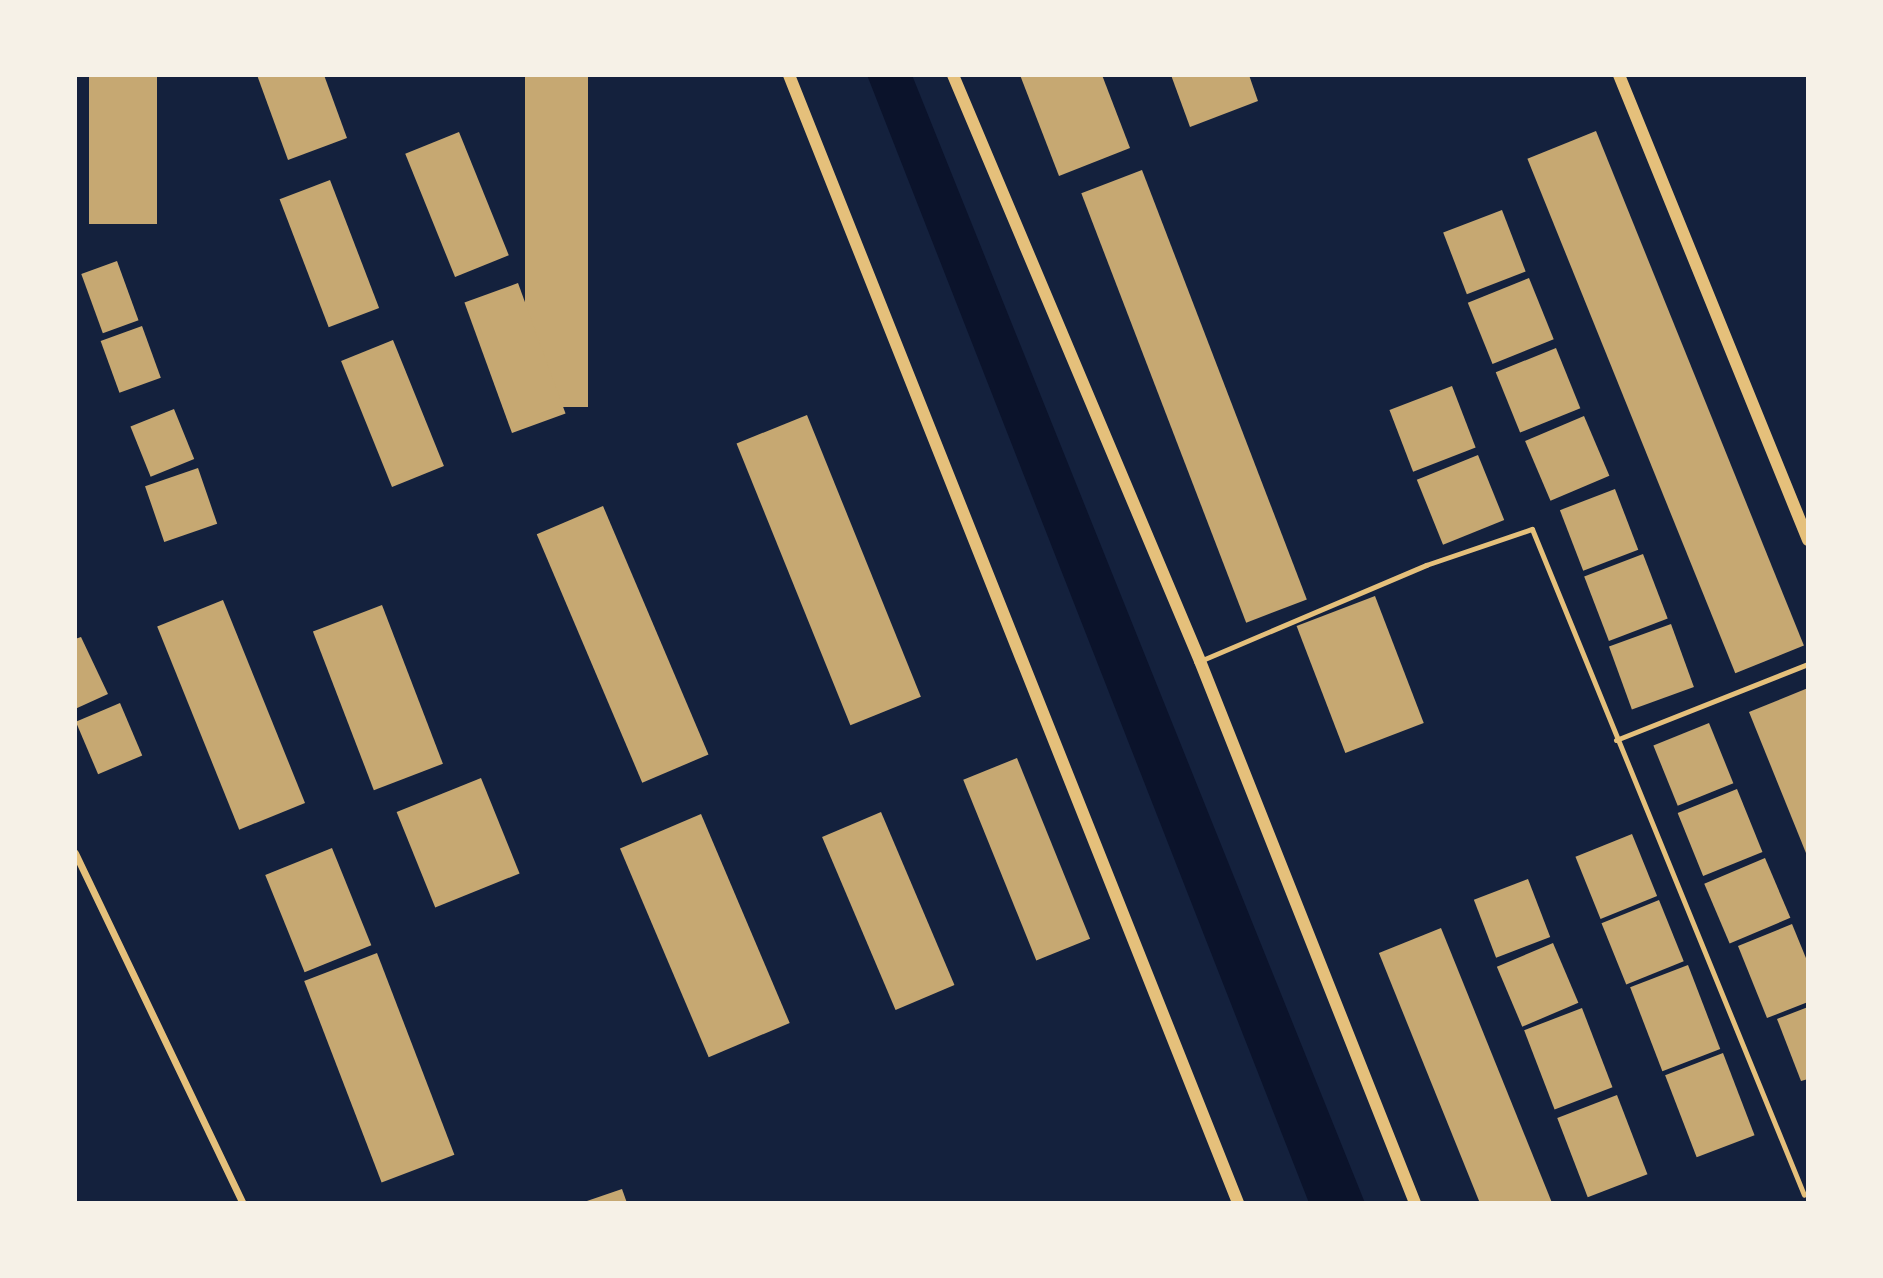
<!DOCTYPE html>
<style>
body{margin:0}
#map{position:relative;width:1883px;height:1278px;overflow:hidden;background:#14213d;font-family:Mulish,sans-serif}
div>[style]{position:absolute}
.water>*{inset:0;background:#0b132b}
.building>*{inset:0;background:#c6a872;transform-origin:0 0}
.service>*{height:5px;margin:-2.5px;padding:0 2.5px;transform-origin:2.5px;border-radius:2.5px;background:#e5c07b}
.minor>*{height:7px;margin:-3.5px;padding:0 3.5px;transform-origin:3.5px;border-radius:3.5px;background:#e5c07b}
.tertiary>*{height:12px;margin:-6px;padding:0 6px;transform-origin:6px;border-radius:6px;background:#e5c07b}
span{translate:-50% -50%;white-space:nowrap;text-align:center;line-height:1.15;-webkit-text-stroke:7px #f6f1e7;paint-order:stroke}
.frame{position:absolute;inset:0;border:77px solid #f6f1e7;pointer-events:none}
</style>
<div id="map">
<div class="water">
<i style="clip-path:polygon(867px 75px,912px 75px,1365px 1203px,1309px 1203px)"></i>
</div>
<div class="building">
<i style="left:89px;top:75px;width:68px;height:149px"></i>
<i style="clip-path:polygon(257px 75px,324px 75px,347px 138px,288px 160px)"></i>
<i style="left:525px;top:75px;width:63px;height:332px"></i>
<i style="clip-path:polygon(1020px 75px,1102px 75px,1130px 148px,1059px 176px)"></i>
<i style="clip-path:polygon(1171px 75px,1249px 75px,1258px 101px,1190px 127px)"></i>
<i style="left:1596px;top:131px;width:555px;height:74px;rotate:68deg"></i>
<i style="left:459px;top:132px;width:133px;height:58px;rotate:68deg"></i>
<i style="left:1142px;top:170px;width:460px;height:65px;rotate:69deg"></i>
<i style="left:330px;top:180px;width:137px;height:54px;rotate:69deg"></i>
<i style="left:1502px;top:210px;width:66px;height:63px;rotate:69deg"></i>
<i style="left:117px;top:261px;width:63px;height:38px;rotate:70deg"></i>
<i style="left:1529px;top:278px;width:66px;height:66px;rotate:68deg"></i>
<i style="left:518px;top:283px;width:139px;height:57px;rotate:70deg"></i>
<i style="left:142px;top:326px;width:55px;height:44px;rotate:70deg"></i>
<i style="left:393px;top:340px;width:136px;height:56px;rotate:68deg"></i>
<i style="left:1556px;top:348px;width:65px;height:65px;rotate:68deg"></i>
<i style="left:1452px;top:386px;width:66px;height:67px;rotate:69deg"></i>
<i style="left:174px;top:409px;width:54px;height:47px;rotate:68deg"></i>
<i style="left:807px;top:415px;width:304px;height:76px;rotate:68deg"></i>
<i style="left:1584px;top:416px;width:65px;height:64px;rotate:67deg"></i>
<i style="left:1478px;top:455px;width:70px;height:66px;rotate:68deg"></i>
<i style="left:198px;top:468px;width:59px;height:56px;rotate:71deg"></i>
<i style="left:1615px;top:489px;width:65px;height:59px;rotate:69deg"></i>
<i style="left:603px;top:506px;width:270px;height:72px;rotate:67deg"></i>
<i style="left:1643px;top:554px;width:69px;height:63px;rotate:69deg"></i>
<i style="left:1375px;top:596px;width:136px;height:84px;rotate:69deg"></i>
<i style="left:223px;top:600px;width:219px;height:71px;rotate:68deg"></i>
<i style="left:382px;top:605px;width:170px;height:74px;rotate:69deg"></i>
<i style="left:1671px;top:624px;width:67px;height:66px;rotate:70deg"></i>
<i style="clip-path:polygon(81px 637px,108px 694px,75px 709px,75px 639px)"></i>
<i style="clip-path:polygon(1808px 688px,1808px 858px,1749px 712px)"></i>
<i style="left:120px;top:703px;width:57px;height:48px;rotate:67deg"></i>
<i style="left:1709px;top:723px;width:65px;height:60px;rotate:68deg"></i>
<i style="left:1017px;top:758px;width:195px;height:58px;rotate:68deg"></i>
<i style="left:481px;top:778px;width:103px;height:91px;rotate:68deg"></i>
<i style="left:1737px;top:789px;width:68px;height:64px;rotate:68deg"></i>
<i style="left:881px;top:812px;width:188px;height:64px;rotate:67deg"></i>
<i style="left:701px;top:814px;width:227px;height:88px;rotate:67deg"></i>
<i style="left:1632px;top:834px;width:67px;height:61px;rotate:68deg"></i>
<i style="left:332px;top:848px;width:105px;height:72px;rotate:68deg"></i>
<i style="left:1765px;top:858px;width:65px;height:66px;rotate:67deg"></i>
<i style="left:1528px;top:879px;width:62px;height:58px;rotate:69deg"></i>
<i style="left:1659px;top:900px;width:66px;height:62px;rotate:68deg"></i>
<i style="clip-path:polygon(1792px 924px,1808px 963px,1808px 1002px,1767px 1018px,1738px 946px)"></i>
<i style="left:1441px;top:928px;width:296px;height:67px;rotate:68deg"></i>
<i style="left:1553px;top:943px;width:65px;height:61px;rotate:67deg"></i>
<i style="left:377px;top:953px;width:216px;height:78px;rotate:69deg"></i>
<i style="left:1688px;top:965px;width:90px;height:62px;rotate:69deg"></i>
<i style="clip-path:polygon(1808px 1007px,1808px 1079px,1801px 1081px,1777px 1019px)"></i>
<i style="left:1582px;top:1008px;width:85px;height:62px;rotate:69deg"></i>
<i style="left:1723px;top:1053px;width:88px;height:62px;rotate:69deg"></i>
<i style="left:1617px;top:1095px;width:85px;height:64px;rotate:69deg"></i>
<i style="clip-path:polygon(622px 1189px,627px 1203px,584px 1203px,584px 1202px)"></i>
</div>
<div class="service">
<i style="left:1200px;top:661px;width:246px;rotate:-23deg"></i>
<i style="left:1426px;top:565px;width:112px;rotate:-18.8deg"></i>
<i style="left:1532px;top:529px;width:719px;rotate:67.78deg"></i>
<i style="left:1616px;top:740px;width:206px;rotate:-21.6deg"></i>
</div>
<div class="minor">
<i style="left:75px;top:853px;width:388px;rotate:64.4deg"></i>
</div>
<div class="tertiary">
<i style="left:789px;top:75px;width:1214px;rotate:68.29deg"></i>
<i style="left:953px;top:75px;width:636px;rotate:67.14deg"></i>
<i style="left:1200px;top:661px;width:583px;rotate:68.36deg"></i>
<i style="left:1619px;top:75px;width:502px;rotate:67.88deg"></i>
</div>
<div class="frame"></div>
</div>
